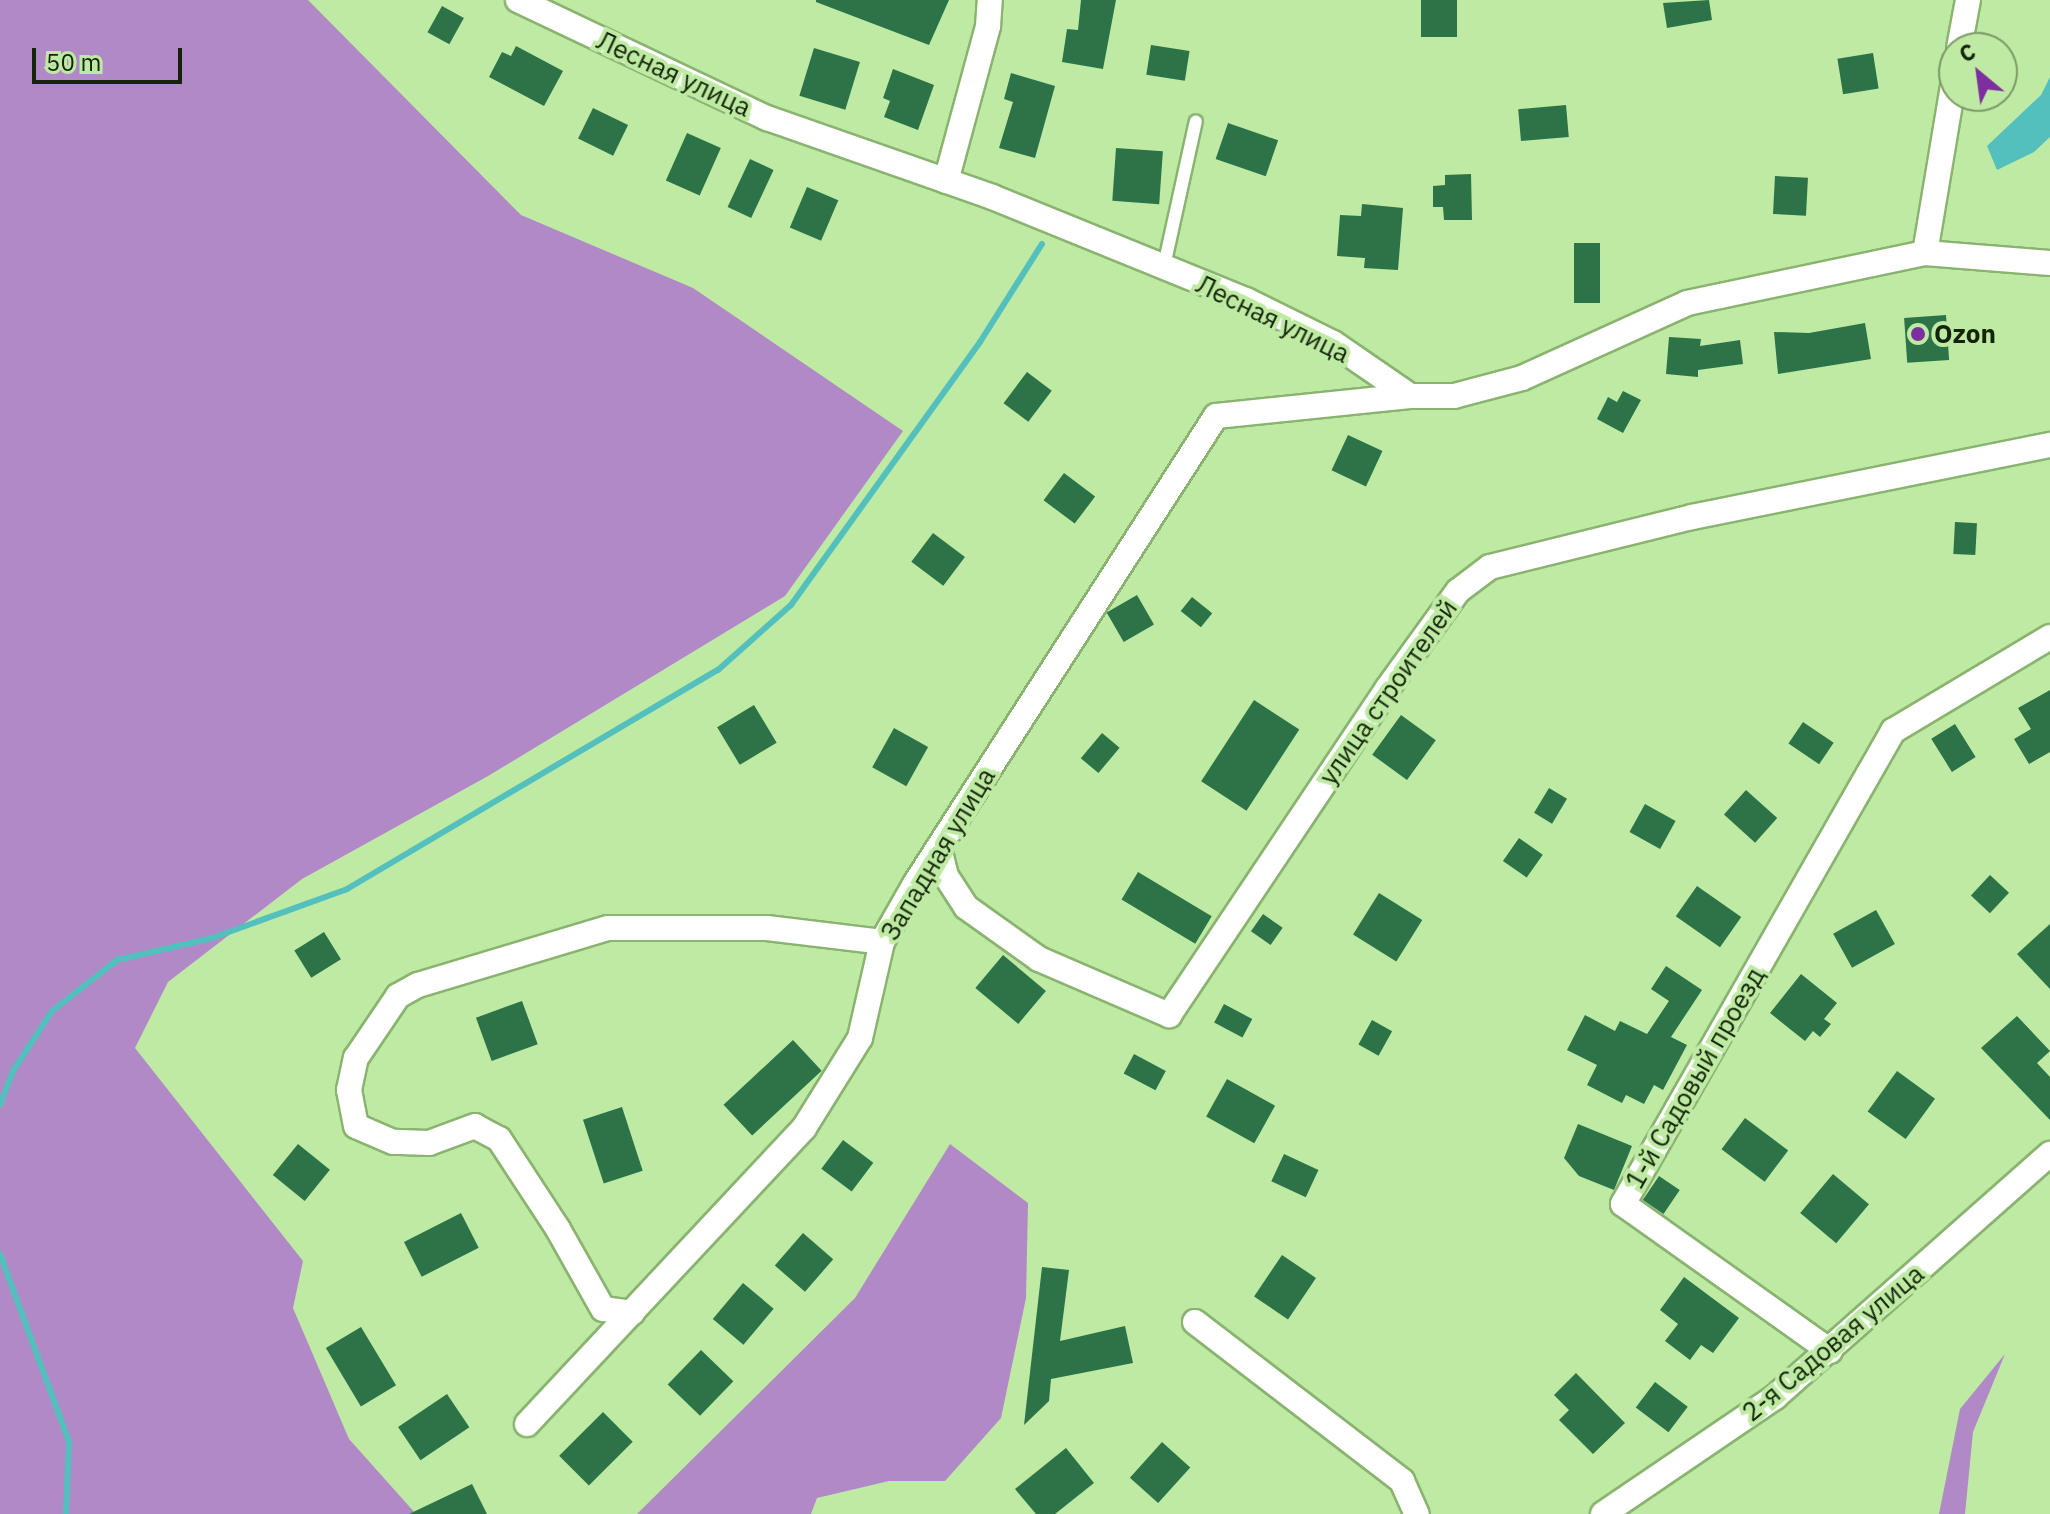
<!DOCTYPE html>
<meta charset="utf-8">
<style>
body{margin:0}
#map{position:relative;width:2050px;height:1514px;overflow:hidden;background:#beeaa4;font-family:"IBM Plex Sans",sans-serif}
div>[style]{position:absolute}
.forest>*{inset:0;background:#b289c7}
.water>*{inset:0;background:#53c0be}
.stream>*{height:6px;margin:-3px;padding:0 3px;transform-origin:3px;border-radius:3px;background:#53c0be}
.building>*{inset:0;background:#2c7348;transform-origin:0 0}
.roads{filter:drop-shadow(2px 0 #8ab370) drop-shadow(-2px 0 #8ab370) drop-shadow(0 2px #8ab370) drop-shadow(0 -2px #8ab370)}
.lane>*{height:12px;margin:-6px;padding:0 6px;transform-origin:6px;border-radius:6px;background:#fff}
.street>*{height:24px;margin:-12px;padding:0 12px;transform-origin:12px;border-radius:12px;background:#fff}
.dots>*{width:22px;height:22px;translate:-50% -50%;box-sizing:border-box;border:4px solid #beeaa4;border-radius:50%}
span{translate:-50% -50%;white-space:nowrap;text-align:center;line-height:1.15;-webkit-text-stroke:8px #beeaa4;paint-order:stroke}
.street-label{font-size:26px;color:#142408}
.poi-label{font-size:26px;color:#142408;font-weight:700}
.left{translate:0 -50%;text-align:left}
.north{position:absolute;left:1938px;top:32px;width:80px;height:80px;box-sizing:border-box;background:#beeaa4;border:2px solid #7a9b66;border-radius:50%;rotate:331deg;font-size:22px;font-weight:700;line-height:32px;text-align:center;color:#142408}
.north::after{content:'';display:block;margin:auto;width:28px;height:36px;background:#7e2f9f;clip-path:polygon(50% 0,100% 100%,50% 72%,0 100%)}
.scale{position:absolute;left:32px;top:48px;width:150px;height:36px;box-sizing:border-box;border:4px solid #142408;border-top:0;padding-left:10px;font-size:24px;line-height:28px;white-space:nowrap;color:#142408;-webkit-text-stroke:6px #beeaa4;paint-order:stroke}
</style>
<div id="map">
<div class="forest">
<i style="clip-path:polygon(0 0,308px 0,521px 215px,693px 288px,903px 431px,785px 596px,488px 776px,302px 879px,168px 982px,135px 1048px,303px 1261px,293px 1308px,349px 1439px,416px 1514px,0 1514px)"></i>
<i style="clip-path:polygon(950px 1144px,1028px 1203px,1026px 1298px,1001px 1418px,945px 1481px,889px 1481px,817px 1498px,811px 1514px,637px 1514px,855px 1298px)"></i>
<i style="clip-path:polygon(2005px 1354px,1973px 1432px,1965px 1514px,1939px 1514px,1960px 1409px)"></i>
</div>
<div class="water">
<i style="clip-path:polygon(2050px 77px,2050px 137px,2034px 152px,1997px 170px,1987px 146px,2041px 95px)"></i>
</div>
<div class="stream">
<i style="left:0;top:1105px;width:36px;rotate:-69deg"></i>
<i style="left:13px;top:1071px;width:72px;rotate:-57deg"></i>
<i style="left:52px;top:1011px;width:83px;rotate:-38.1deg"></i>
<i style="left:117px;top:960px;width:98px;rotate:-13deg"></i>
<i style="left:212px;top:938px;width:144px;rotate:-19.9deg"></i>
<i style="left:347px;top:889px;width:431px;rotate:-30.6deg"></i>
<i style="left:718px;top:670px;width:98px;rotate:-41.7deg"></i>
<i style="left:791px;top:605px;width:324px;rotate:-54.3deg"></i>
<i style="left:980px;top:342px;width:116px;rotate:-57.7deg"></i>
<i style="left:0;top:1254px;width:200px;rotate:69.8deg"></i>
<i style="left:69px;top:1442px;width:72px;rotate:92.4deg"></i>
</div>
<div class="building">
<i style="clip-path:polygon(949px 0,929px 45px,816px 2px,816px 0)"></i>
<i style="clip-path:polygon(1081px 0,1116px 0,1103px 69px,1062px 62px,1067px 29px,1078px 30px)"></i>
<i style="left:1421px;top:0;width:36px;height:37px"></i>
<i style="clip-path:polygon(1709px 0,1712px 20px,1667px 28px,1663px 3px)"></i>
<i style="left:442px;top:6px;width:25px;height:30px;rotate:29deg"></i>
<i style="left:1151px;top:45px;width:39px;height:30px;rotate:9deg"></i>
<i style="clip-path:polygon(516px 46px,563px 71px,544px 106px,489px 77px,502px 52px,511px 56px)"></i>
<i style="left:814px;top:48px;width:48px;height:50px;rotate:17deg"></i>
<i style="left:1873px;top:53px;width:36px;height:36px;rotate:81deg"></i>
<i style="clip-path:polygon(893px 69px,934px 85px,918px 130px,884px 117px,890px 101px,883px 98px)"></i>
<i style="clip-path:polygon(1011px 73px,1055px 86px,1035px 158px,999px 148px,1013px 102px,1004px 99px)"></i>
<i style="left:1566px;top:105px;width:32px;height:48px;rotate:85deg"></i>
<i style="left:593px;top:108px;width:39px;height:34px;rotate:26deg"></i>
<i style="left:1228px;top:123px;width:53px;height:38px;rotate:19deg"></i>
<i style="left:687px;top:133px;width:37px;height:52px;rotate:24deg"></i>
<i style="left:1116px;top:148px;width:47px;height:53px;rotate:4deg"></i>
<i style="left:750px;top:159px;width:26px;height:53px;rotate:25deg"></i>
<i style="clip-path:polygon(1471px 174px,1472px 220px,1444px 220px,1443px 207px,1433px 207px,1433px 186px,1445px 185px,1445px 175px)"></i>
<i style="left:1775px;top:176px;width:33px;height:38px;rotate:3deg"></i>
<i style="left:807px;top:187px;width:34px;height:44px;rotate:23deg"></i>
<i style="clip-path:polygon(1362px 204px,1403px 208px,1398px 270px,1364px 268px,1365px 258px,1337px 256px,1340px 215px,1361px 216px)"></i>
<i style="left:1574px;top:243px;width:26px;height:60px"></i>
<i style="left:1946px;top:315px;width:45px;height:42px;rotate:86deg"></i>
<i style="clip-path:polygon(1865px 323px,1871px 359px,1778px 374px,1774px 332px,1809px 333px)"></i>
<i style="clip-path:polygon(1669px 337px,1701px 339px,1700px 346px,1740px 340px,1743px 364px,1698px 370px,1698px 377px,1666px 374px)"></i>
<i style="left:1027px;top:372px;width:31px;height:39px;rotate:37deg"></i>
<i style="clip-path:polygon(1623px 391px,1641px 400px,1623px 433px,1597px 419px,1608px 397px,1617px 402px)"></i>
<i style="left:1348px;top:435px;width:38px;height:39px;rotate:25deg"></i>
<i style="left:1064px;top:473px;width:39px;height:34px;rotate:37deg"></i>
<i style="left:1955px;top:522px;width:22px;height:32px;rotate:3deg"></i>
<i style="left:933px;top:533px;width:40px;height:36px;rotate:37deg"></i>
<i style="left:1137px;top:595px;width:34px;height:35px;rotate:60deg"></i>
<i style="left:1192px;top:597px;width:26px;height:18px;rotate:39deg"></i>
<i style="clip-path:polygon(2050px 690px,2050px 752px,2029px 764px,2014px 739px,2031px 729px,2018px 708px)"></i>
<i style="left:1254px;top:700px;width:54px;height:97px;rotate:33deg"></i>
<i style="left:754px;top:705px;width:44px;height:43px;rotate:59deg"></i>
<i style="left:1401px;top:715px;width:43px;height:49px;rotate:36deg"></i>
<i style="left:1803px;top:722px;width:37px;height:26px;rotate:34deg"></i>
<i style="left:1955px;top:724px;width:39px;height:28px;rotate:58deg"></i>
<i style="left:894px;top:728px;width:39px;height:45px;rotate:29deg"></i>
<i style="left:1102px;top:733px;width:23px;height:33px;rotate:40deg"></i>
<i style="left:1549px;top:788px;width:21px;height:29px;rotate:31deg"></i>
<i style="left:1746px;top:790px;width:42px;height:33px;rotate:42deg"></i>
<i style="left:1645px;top:804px;width:35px;height:32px;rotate:29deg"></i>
<i style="left:1519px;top:838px;width:29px;height:28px;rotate:35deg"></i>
<i style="left:1138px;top:872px;width:86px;height:32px;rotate:31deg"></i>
<i style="left:1990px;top:875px;width:26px;height:28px;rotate:43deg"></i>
<i style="left:1697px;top:886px;width:54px;height:37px;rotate:35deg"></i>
<i style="left:1379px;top:893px;width:51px;height:49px;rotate:32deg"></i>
<i style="left:1876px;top:910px;width:39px;height:49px;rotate:61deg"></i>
<i style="left:1263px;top:914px;width:24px;height:21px;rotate:35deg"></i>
<i style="clip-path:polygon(2050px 924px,2050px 989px,2017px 954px)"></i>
<i style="left:324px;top:932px;width:32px;height:35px;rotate:58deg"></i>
<i style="left:1003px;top:955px;width:56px;height:43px;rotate:40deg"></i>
<i style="clip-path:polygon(1666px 966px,1702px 990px,1671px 1037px,1687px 1045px,1663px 1090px,1654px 1085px,1644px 1104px,1626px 1095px,1622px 1103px,1587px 1085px,1597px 1065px,1567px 1050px,1585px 1015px,1615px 1031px,1620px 1021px,1647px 1034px,1669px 1001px,1651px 989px)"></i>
<i style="clip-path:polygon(1801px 974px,1837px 1003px,1824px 1019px,1831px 1024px,1820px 1037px,1813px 1031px,1805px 1041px,1770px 1013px)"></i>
<i style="left:522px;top:1001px;width:46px;height:49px;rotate:70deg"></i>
<i style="left:1224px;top:1004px;width:32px;height:21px;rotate:28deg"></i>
<i style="clip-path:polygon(2017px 1016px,2050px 1051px,2037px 1063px,2050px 1077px,2050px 1120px,1981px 1048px)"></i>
<i style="left:1372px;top:1020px;width:23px;height:28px;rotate:29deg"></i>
<i style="left:793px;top:1040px;width:42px;height:95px;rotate:47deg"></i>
<i style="left:1134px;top:1054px;width:36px;height:22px;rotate:28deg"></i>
<i style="left:1897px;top:1071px;width:47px;height:50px;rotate:36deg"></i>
<i style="left:1227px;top:1079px;width:55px;height:43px;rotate:29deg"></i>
<i style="left:622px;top:1107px;width:67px;height:41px;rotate:72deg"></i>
<i style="left:1745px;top:1118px;width:54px;height:39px;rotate:37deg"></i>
<i style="clip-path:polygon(1578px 1124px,1632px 1146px,1614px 1190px,1579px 1176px,1564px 1158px)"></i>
<i style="left:843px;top:1140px;width:38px;height:36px;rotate:37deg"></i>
<i style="left:298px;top:1144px;width:41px;height:40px;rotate:39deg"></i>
<i style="left:1284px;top:1154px;width:38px;height:30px;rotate:25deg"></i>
<i style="left:1833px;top:1174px;width:47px;height:51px;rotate:40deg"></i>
<i style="left:1659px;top:1176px;width:25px;height:29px;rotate:34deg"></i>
<i style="left:461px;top:1213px;width:39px;height:64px;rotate:63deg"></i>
<i style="left:803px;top:1233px;width:40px;height:43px;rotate:41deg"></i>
<i style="left:1282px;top:1255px;width:41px;height:50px;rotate:34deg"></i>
<i style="clip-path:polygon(1042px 1267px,1069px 1270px,1060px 1341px,1125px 1326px,1133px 1363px,1051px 1379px,1049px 1401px,1024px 1425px)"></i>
<i style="clip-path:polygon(1684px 1277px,1739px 1318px,1713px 1353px,1701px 1345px,1690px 1360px,1665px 1341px,1678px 1324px,1660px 1310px)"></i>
<i style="left:743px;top:1283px;width:40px;height:47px;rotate:40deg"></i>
<i style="left:361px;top:1327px;width:68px;height:41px;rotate:59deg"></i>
<i style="left:701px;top:1350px;width:45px;height:48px;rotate:44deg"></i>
<i style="clip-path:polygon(1576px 1373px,1625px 1423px,1593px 1454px,1559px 1420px,1569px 1410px,1554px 1395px)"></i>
<i style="left:1655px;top:1382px;width:41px;height:32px;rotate:37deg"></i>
<i style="left:447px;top:1394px;width:40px;height:59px;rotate:56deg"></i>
<i style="left:603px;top:1412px;width:42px;height:62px;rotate:45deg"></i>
<i style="left:1162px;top:1442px;width:38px;height:48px;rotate:42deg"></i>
<i style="clip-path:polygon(1066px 1448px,1094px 1483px,1055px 1514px,1036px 1514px,1015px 1489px)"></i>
<i style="clip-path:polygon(472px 1484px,487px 1514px,409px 1514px)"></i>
</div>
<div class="roads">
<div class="lane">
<i style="left:1164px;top:266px;width:148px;rotate:-77.6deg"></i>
</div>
<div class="street">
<i style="left:518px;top:0;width:276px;rotate:25.4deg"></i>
<i style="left:767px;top:118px;width:238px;rotate:19.3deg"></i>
<i style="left:992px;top:197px;width:274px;rotate:22.1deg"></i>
<i style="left:1246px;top:300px;width:97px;rotate:26.3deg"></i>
<i style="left:1333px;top:343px;width:93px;rotate:34.5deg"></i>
<i style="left:1410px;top:396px;width:44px"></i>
<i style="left:1454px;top:396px;width:70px;rotate:-14.8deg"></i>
<i style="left:1522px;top:378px;width:181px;rotate:-24.4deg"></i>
<i style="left:1687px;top:303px;width:243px;rotate:-11.9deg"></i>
<i style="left:1925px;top:253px;width:125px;rotate:4.6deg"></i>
<i style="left:1959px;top:48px;width:49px;rotate:-79.4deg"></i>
<i style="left:946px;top:181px;width:161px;rotate:-74.8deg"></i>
<i style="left:988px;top:26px;width:26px;rotate:-86deg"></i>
<i style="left:1925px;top:253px;width:175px;rotate:-80.5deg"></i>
<i style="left:939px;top:848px;width:29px;rotate:76deg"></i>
<i style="left:946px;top:876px;width:37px;rotate:57deg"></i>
<i style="left:966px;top:907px;width:90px;rotate:35.5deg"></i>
<i style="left:1039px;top:959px;width:142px;rotate:23.3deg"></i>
<i style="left:1169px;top:1015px;width:392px;rotate:-56.2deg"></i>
<i style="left:1387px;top:689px;width:121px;rotate:-54.1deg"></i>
<i style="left:1458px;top:591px;width:40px;rotate:-37deg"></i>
<i style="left:1490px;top:567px;width:208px;rotate:-13.9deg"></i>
<i style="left:1692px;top:517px;width:365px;rotate:-11.4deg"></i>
<i style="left:632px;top:1313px;width:29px;rotate:-172deg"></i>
<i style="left:603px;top:1309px;width:92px;rotate:-119.4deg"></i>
<i style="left:558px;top:1229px;width:108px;rotate:-123.2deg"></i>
<i style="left:499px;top:1139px;width:27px;rotate:-152deg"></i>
<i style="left:475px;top:1126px;width:49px;rotate:159.7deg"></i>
<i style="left:429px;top:1143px;width:36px;rotate:-178deg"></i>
<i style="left:393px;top:1142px;width:40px;rotate:-156.6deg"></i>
<i style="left:356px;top:1126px;width:37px;rotate:-101deg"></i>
<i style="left:349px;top:1090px;width:33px;rotate:-78deg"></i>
<i style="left:356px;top:1058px;width:75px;rotate:-55.9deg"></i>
<i style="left:398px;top:996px;width:23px;rotate:-29deg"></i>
<i style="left:418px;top:985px;width:198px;rotate:-16.7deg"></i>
<i style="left:608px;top:928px;width:159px"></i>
<i style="left:767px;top:928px;width:116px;rotate:6.9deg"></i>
<i style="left:1195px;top:1322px;width:261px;rotate:37.5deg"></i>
<i style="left:1402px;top:1481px;width:36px;rotate:66deg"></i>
<i style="left:1830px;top:1351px;width:254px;rotate:-144.6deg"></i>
<i style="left:1623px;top:1204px;width:545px;rotate:-60.28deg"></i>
<i style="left:1893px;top:731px;width:183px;rotate:-30.9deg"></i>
<i style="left:527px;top:1424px;width:405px;rotate:-46.9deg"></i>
<i style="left:804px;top:1128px;width:106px;rotate:-58.1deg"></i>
<i style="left:860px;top:1038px;width:98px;rotate:-77.1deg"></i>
<i style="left:882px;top:942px;width:67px;rotate:-60.4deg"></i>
<i style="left:915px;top:884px;width:556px;rotate:-57.25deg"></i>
<i style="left:1216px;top:416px;width:195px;rotate:-5.9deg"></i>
<i style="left:1603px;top:1514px;width:208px;rotate:-34.2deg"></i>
<i style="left:1775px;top:1397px;width:367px;rotate:-41.5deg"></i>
</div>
</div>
<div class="dots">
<i style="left:1918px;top:334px;background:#7e2f9f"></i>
</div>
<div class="street-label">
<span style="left:674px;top:74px;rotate:25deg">Лесная улица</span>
<span style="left:1273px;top:319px;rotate:26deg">Лесная улица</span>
<span style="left:1388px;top:692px;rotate:-55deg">улица строителей</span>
<span style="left:938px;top:854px;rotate:-59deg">Западная улица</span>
<span style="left:1695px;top:1078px;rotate:-60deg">1-й Садовый проезд</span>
<span style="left:1833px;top:1343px;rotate:-40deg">2-я Садовая улица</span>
</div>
<div class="poi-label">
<span class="left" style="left:1934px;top:334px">Ozon</span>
</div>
<div class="north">С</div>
<div class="scale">50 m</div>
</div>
